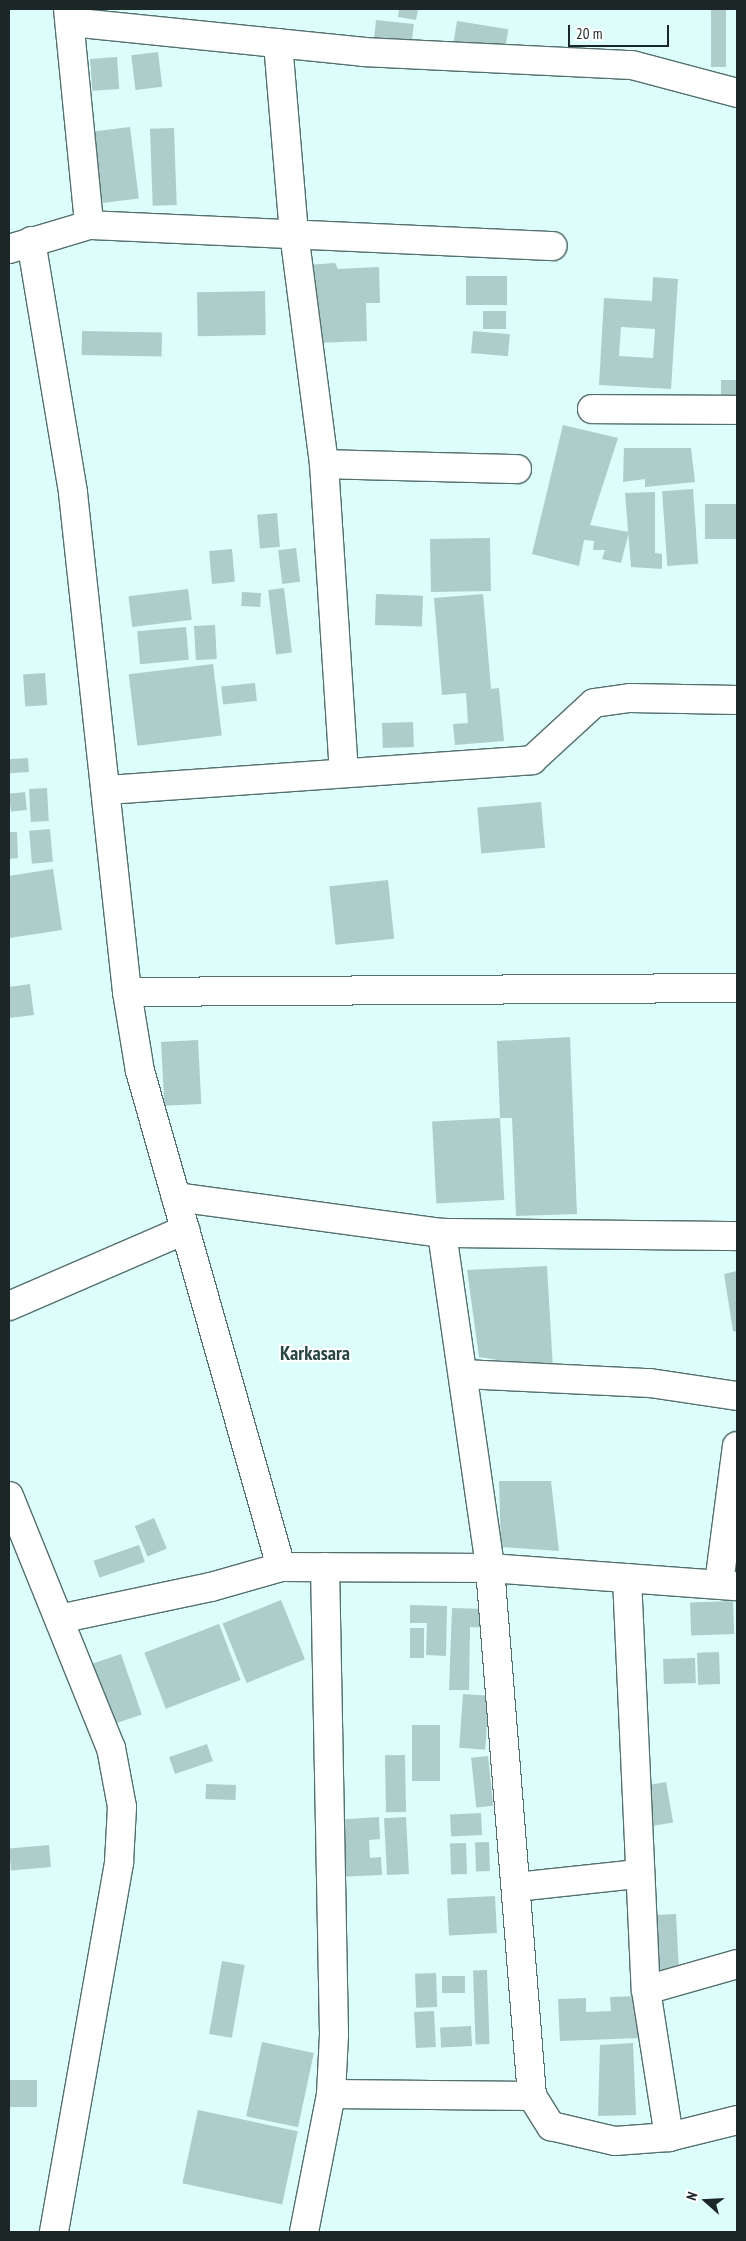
<!DOCTYPE html>
<style>
body{margin:0}
#map{position:relative;width:746px;height:2241px;overflow:hidden;background:#dcfdfa;font-family:"PT Sans Narrow",sans-serif}
div>[style]{position:absolute}
.building>*{inset:0;background:#aecdca;transform-origin:0 0}
.roads{filter:drop-shadow(1px 0 #53706e) drop-shadow(-1px 0 #53706e) drop-shadow(0 1px #53706e) drop-shadow(0 -1px #53706e)}
.minor>*{height:28px;margin:-14px;padding:0 14px;transform-origin:14px;border-radius:14px;background:#fff}
span{translate:-50% -50%;white-space:nowrap;text-align:center;line-height:1.15;-webkit-text-stroke:4px #fff;paint-order:stroke}
.district-label{font-size:20px;color:#2a4644;font-weight:700}
.frame{position:absolute;inset:0;border:10px solid #1a2726;pointer-events:none}
.north{position:absolute;left:681px;top:2176px;width:50px;height:50px;-webkit-text-stroke:4px #fff;paint-order:stroke;rotate:289deg;font-size:14px;font-weight:700;line-height:20px;text-align:center;color:#1a2726}
.north::after{content:'';display:block;margin:auto;width:18px;height:22px;background:#1a2726;clip-path:polygon(50% 0,100% 100%,50% 72%,0 100%)}
.scale{position:absolute;left:568px;top:25px;width:101px;height:22px;box-sizing:border-box;border:2px solid #1a2726;border-top:0;padding-left:6px;font-size:15px;line-height:18px;white-space:nowrap;color:#1a2726;-webkit-text-stroke:4px #fff;paint-order:stroke}
</style>
<div id="map">
<div class="building">
<i style="clip-path:polygon(399px 9px,418px 9px,416px 20px,398px 17px)"></i>
<i style="left:711px;top:9px;width:15px;height:58px"></i>
<i style="left:376px;top:20px;width:38px;height:21px;rotate:6deg"></i>
<i style="left:457px;top:21px;width:52px;height:25px;rotate:9deg"></i>
<i style="left:158px;top:52px;width:35px;height:27px;rotate:83deg"></i>
<i style="left:117px;top:57px;width:32px;height:27px;rotate:86deg"></i>
<i style="left:130px;top:127px;width:72px;height:37px;rotate:83deg"></i>
<i style="left:174px;top:128px;width:77px;height:24px;rotate:88deg"></i>
<i style="clip-path:polygon(335px 263px,338px 269px,379px 267px,380px 303px,366px 303px,367px 341px,316px 343px,306px 265px)"></i>
<i style="left:507px;top:276px;width:29px;height:41px;rotate:90deg"></i>
<i style="clip-path:polygon(evenodd,653px 277px,678px 279px,671px 389px,599px 385px,604px 298px,652px 301px,653px 277px,621px 327px,655px 329px,653px 358px,619px 356px,621px 327px)"></i>
<i style="left:265px;top:291px;width:44px;height:68px;rotate:89deg"></i>
<i style="left:483px;top:311px;width:23px;height:18px"></i>
<i style="left:82px;top:331px;width:80px;height:24px;rotate:1deg"></i>
<i style="left:473px;top:331px;width:37px;height:22px;rotate:5deg"></i>
<i style="left:737px;top:380px;width:23px;height:16px;rotate:90deg"></i>
<i style="clip-path:polygon(563px 425px,618px 438px,590px 525px,629px 532px,621px 563px,602px 559px,605px 550px,593px 550px,594px 541px,584px 540px,579px 566px,532px 554px)"></i>
<i style="clip-path:polygon(624px 448px,691px 448px,695px 482px,645px 487px,645px 479px,623px 482px)"></i>
<i style="left:693px;top:489px;width:75px;height:31px;rotate:86deg"></i>
<i style="clip-path:polygon(655px 492px,655px 553px,662px 554px,662px 569px,631px 567px,625px 493px)"></i>
<i style="left:737px;top:504px;width:35px;height:32px;rotate:90deg"></i>
<i style="left:277px;top:513px;width:34px;height:20px;rotate:85deg"></i>
<i style="left:490px;top:538px;width:53px;height:60px;rotate:89deg"></i>
<i style="left:296px;top:548px;width:34px;height:18px;rotate:83deg"></i>
<i style="left:232px;top:549px;width:33px;height:23px;rotate:85deg"></i>
<i style="left:284px;top:588px;width:65px;height:16px;rotate:83deg"></i>
<i style="left:188px;top:589px;width:31px;height:60px;rotate:83deg"></i>
<i style="left:242px;top:592px;width:19px;height:14px;rotate:3deg"></i>
<i style="left:376px;top:594px;width:47px;height:31px;rotate:2deg"></i>
<i style="clip-path:polygon(483px 594px,491px 689px,499px 688px,504px 741px,455px 745px,453px 724px,468px 723px,466px 693px,442px 695px,434px 598px)"></i>
<i style="left:215px;top:625px;width:34px;height:21px;rotate:87deg"></i>
<i style="left:186px;top:627px;width:33px;height:49px;rotate:85deg"></i>
<i style="left:213px;top:664px;width:72px;height:85px;rotate:83deg"></i>
<i style="left:45px;top:673px;width:32px;height:22px;rotate:86deg"></i>
<i style="left:255px;top:683px;width:18px;height:34px;rotate:84deg"></i>
<i style="left:413px;top:722px;width:25px;height:31px;rotate:88deg"></i>
<i style="left:28px;top:758px;width:14px;height:19px;rotate:86deg"></i>
<i style="left:47px;top:788px;width:33px;height:18px;rotate:87deg"></i>
<i style="left:25px;top:792px;width:18px;height:16px;rotate:84deg"></i>
<i style="left:541px;top:802px;width:46px;height:64px;rotate:85deg"></i>
<i style="left:50px;top:829px;width:33px;height:21px;rotate:85deg"></i>
<i style="clip-path:polygon(9px 832px,17px 832px,18px 858px,9px 859px)"></i>
<i style="clip-path:polygon(53px 869px,62px 930px,9px 938px,9px 876px)"></i>
<i style="left:388px;top:880px;width:59px;height:59px;rotate:84deg"></i>
<i style="clip-path:polygon(30px 984px,34px 1015px,9px 1018px,9px 987px)"></i>
<i style="clip-path:polygon(570px 1037px,577px 1214px,516px 1216px,512px 1118px,500px 1118px,497px 1041px)"></i>
<i style="left:198px;top:1040px;width:64px;height:37px;rotate:87deg"></i>
<i style="left:500px;top:1118px;width:82px;height:68px;rotate:87deg"></i>
<i style="clip-path:polygon(547px 1266px,553px 1369px,479px 1357px,467px 1270px)"></i>
<i style="clip-path:polygon(737px 1271px,737px 1332px,733px 1331px,724px 1274px)"></i>
<i style="clip-path:polygon(499px 1481px,551px 1481px,559px 1551px,501px 1547px)"></i>
<i style="left:154px;top:1518px;width:33px;height:21px;rotate:67deg"></i>
<i style="left:139px;top:1545px;width:18px;height:48px;rotate:71deg"></i>
<i style="left:281px;top:1600px;width:64px;height:63px;rotate:68deg"></i>
<i style="left:733px;top:1601px;width:33px;height:43px;rotate:88deg"></i>
<i style="clip-path:polygon(410px 1605px,447px 1606px,446px 1656px,426px 1655px,427px 1623px,410px 1623px)"></i>
<i style="clip-path:polygon(452px 1608px,487px 1609px,486px 1628px,470px 1627px,469px 1690px,449px 1690px)"></i>
<i style="left:219px;top:1624px;width:60px;height:80px;rotate:69deg"></i>
<i style="left:410px;top:1628px;width:14px;height:30px"></i>
<i style="left:719px;top:1652px;width:32px;height:22px;rotate:88deg"></i>
<i style="left:121px;top:1654px;width:64px;height:31px;rotate:71deg"></i>
<i style="left:695px;top:1658px;width:25px;height:32px;rotate:88deg"></i>
<i style="left:463px;top:1694px;width:26px;height:54px;rotate:4deg"></i>
<i style="left:412px;top:1725px;width:28px;height:56px"></i>
<i style="left:207px;top:1744px;width:18px;height:40px;rotate:71deg"></i>
<i style="left:405px;top:1755px;width:57px;height:20px;rotate:89deg"></i>
<i style="left:488px;top:1756px;width:50px;height:17px;rotate:84deg"></i>
<i style="left:666px;top:1782px;width:41px;height:20px;rotate:80deg"></i>
<i style="left:206px;top:1784px;width:30px;height:15px;rotate:2deg"></i>
<i style="left:481px;top:1813px;width:22px;height:31px;rotate:87deg"></i>
<i style="clip-path:polygon(379px 1817px,380px 1839px,369px 1840px,370px 1858px,381px 1857px,382px 1875px,336px 1877px,334px 1820px)"></i>
<i style="left:406px;top:1817px;width:57px;height:22px;rotate:87deg"></i>
<i style="left:489px;top:1842px;width:29px;height:14px;rotate:88deg"></i>
<i style="left:466px;top:1843px;width:31px;height:16px;rotate:88deg"></i>
<i style="left:49px;top:1845px;width:22px;height:40px;rotate:85deg"></i>
<i style="left:495px;top:1896px;width:37px;height:48px;rotate:87deg"></i>
<i style="left:676px;top:1914px;width:64px;height:31px;rotate:87deg"></i>
<i style="left:222px;top:1961px;width:23px;height:74px;rotate:10deg"></i>
<i style="left:487px;top:1970px;width:74px;height:14px;rotate:88deg"></i>
<i style="left:436px;top:1973px;width:34px;height:21px;rotate:88deg"></i>
<i style="left:442px;top:1976px;width:23px;height:17px"></i>
<i style="clip-path:polygon(638px 1996px,640px 2038px,560px 2041px,558px 1999px,586px 1998px,586px 2012px,611px 2011px,610px 1997px)"></i>
<i style="left:434px;top:2011px;width:36px;height:20px;rotate:87deg"></i>
<i style="left:471px;top:2026px;width:20px;height:31px;rotate:87deg"></i>
<i style="left:262px;top:2042px;width:53px;height:76px;rotate:12deg"></i>
<i style="clip-path:polygon(633px 2043px,636px 2115px,598px 2116px,600px 2045px)"></i>
<i style="left:9px;top:2080px;width:28px;height:27px"></i>
<i style="left:198px;top:2110px;width:102px;height:75px;rotate:12deg"></i>
</div>
<div class="roads">
<div class="minor">
<i style="left:68px;top:9px;width:217px;rotate:84.4deg"></i>
<i style="left:70px;top:22px;width:295px;rotate:5.8deg"></i>
<i style="left:363px;top:52px;width:269px;rotate:2.8deg"></i>
<i style="left:632px;top:65px;width:109px;rotate:14.9deg"></i>
<i style="left:278px;top:43px;width:191px;rotate:85.2deg"></i>
<i style="left:294px;top:233px;width:233px;rotate:82.6deg"></i>
<i style="left:324px;top:464px;width:308px;rotate:86.3deg"></i>
<i style="left:31px;top:241px;width:255px;rotate:80.5deg"></i>
<i style="left:73px;top:493px;width:502px;rotate:83.82deg"></i>
<i style="left:127px;top:992px;width:80px;rotate:80.7deg"></i>
<i style="left:140px;top:1071px;width:516px;rotate:74.13deg"></i>
<i style="left:9px;top:249px;width:84px;rotate:-16.7deg"></i>
<i style="left:89px;top:225px;width:464px;rotate:2.6deg"></i>
<i style="left:592px;top:409px;width:145px;rotate:0.4deg"></i>
<i style="left:324px;top:464px;width:193px;rotate:1.5deg"></i>
<i style="left:107px;top:790px;width:426px;rotate:-4deg"></i>
<i style="left:532px;top:760px;width:84px;rotate:-42.6deg"></i>
<i style="left:594px;top:703px;width:36px;rotate:-8deg"></i>
<i style="left:630px;top:698px;width:107px;rotate:1.1deg"></i>
<i style="left:127px;top:992px;width:610px;rotate:-0.38deg"></i>
<i style="left:176px;top:1197px;width:268px;rotate:7.7deg"></i>
<i style="left:442px;top:1233px;width:295px;rotate:0.6deg"></i>
<i style="left:442px;top:1233px;width:338px;rotate:81.8deg"></i>
<i style="left:490px;top:1568px;width:530px;rotate:85.45deg"></i>
<i style="left:532px;top:2096px;width:36px;rotate:58deg"></i>
<i style="left:551px;top:2126px;width:66px;rotate:13.2deg"></i>
<i style="left:615px;top:2141px;width:54px;rotate:-4.2deg"></i>
<i style="left:669px;top:2137px;width:70px;rotate:-14deg"></i>
<i style="left:9px;top:1306px;width:192px;rotate:-23.4deg"></i>
<i style="left:463px;top:1374px;width:187px;rotate:2.8deg"></i>
<i style="left:650px;top:1383px;width:88px;rotate:8.5deg"></i>
<i style="left:9px;top:1496px;width:272px;rotate:68deg"></i>
<i style="left:111px;top:1748px;width:60px;rotate:79.4deg"></i>
<i style="left:122px;top:1807px;width:56px;rotate:93.1deg"></i>
<i style="left:119px;top:1863px;width:375px;rotate:100deg"></i>
<i style="left:627px;top:1578px;width:412px;rotate:87.4deg"></i>
<i style="left:646px;top:1990px;width:149px;rotate:81.1deg"></i>
<i style="left:719px;top:1584px;width:139px;rotate:-82.6deg"></i>
<i style="left:59px;top:1619px;width:155px;rotate:-11.9deg"></i>
<i style="left:211px;top:1587px;width:73px;rotate:-15.9deg"></i>
<i style="left:281px;top:1567px;width:209px;rotate:0.3deg"></i>
<i style="left:490px;top:1568px;width:248px;rotate:4.2deg"></i>
<i style="left:516px;top:1887px;width:123px;rotate:-6.1deg"></i>
<i style="left:646px;top:1990px;width:95px;rotate:-15.9deg"></i>
<i style="left:331px;top:2094px;width:201px;rotate:0.6deg"></i>
<i style="left:304px;top:2232px;width:141px;rotate:-78.9deg"></i>
<i style="left:331px;top:2094px;width:60px;rotate:-87.1deg"></i>
<i style="left:334px;top:2034px;width:467px;rotate:-91.1deg"></i>
</div>
</div>
<div class="district-label">
<span style="left:315px;top:1353px">Karkasara</span>
</div>
<div class="frame"></div>
<div class="north">N</div>
<div class="scale">20 m</div>
</div>
